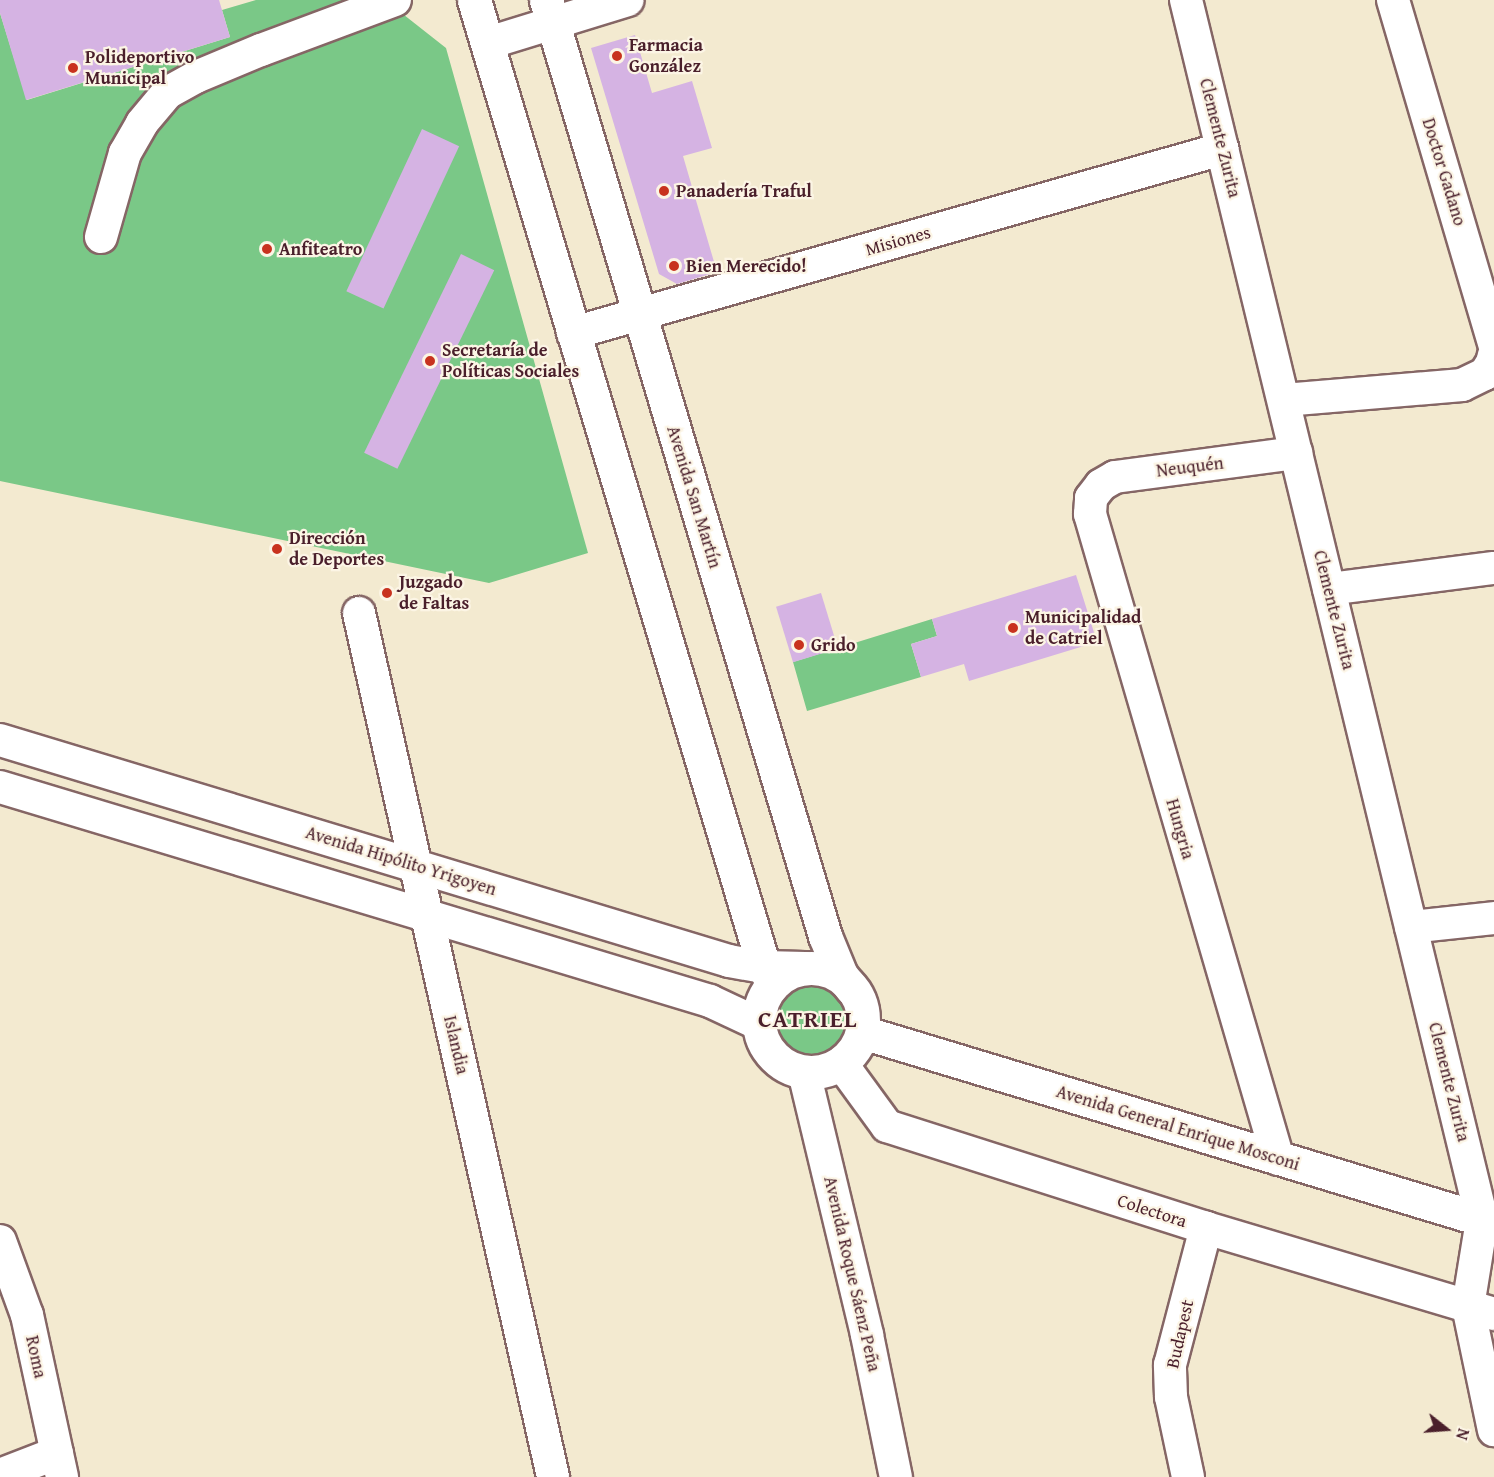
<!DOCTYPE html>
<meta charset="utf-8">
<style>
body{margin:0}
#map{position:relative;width:1494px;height:1477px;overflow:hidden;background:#f3ead0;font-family:"Gentium Book Plus",serif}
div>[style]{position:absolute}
.green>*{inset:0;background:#7ac887}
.round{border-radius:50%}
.building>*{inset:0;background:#d5b3e3;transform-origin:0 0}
.roads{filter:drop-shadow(2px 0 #856665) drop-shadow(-2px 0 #856665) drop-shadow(0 2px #856665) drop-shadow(0 -2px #856665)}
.minor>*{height:32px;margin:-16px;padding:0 16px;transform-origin:16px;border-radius:16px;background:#fff}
.major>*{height:33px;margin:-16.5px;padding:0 16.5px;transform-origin:16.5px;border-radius:16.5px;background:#fff}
.major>.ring{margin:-16.5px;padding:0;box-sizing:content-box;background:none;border:33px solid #fff;border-radius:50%}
.dots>*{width:16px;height:16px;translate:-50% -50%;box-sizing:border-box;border:3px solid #fcf5e5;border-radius:50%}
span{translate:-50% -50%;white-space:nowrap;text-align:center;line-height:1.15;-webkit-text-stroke:4.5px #fcf5e5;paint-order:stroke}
.poi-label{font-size:18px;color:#4a1f2b;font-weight:700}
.left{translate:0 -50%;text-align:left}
.street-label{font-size:18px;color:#4a1f2b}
.district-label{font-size:24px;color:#4a1f2b;font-weight:700;letter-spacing:1.5px}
.north{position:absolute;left:1416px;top:1399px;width:60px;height:60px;-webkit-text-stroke:4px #fcf5e5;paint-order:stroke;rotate:107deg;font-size:16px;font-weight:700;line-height:24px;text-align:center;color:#4a1f2b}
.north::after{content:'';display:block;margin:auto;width:21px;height:27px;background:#4a1f2b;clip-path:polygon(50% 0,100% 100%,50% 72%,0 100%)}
</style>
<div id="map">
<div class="green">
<i style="clip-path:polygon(256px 0,393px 0,399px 11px,446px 48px,588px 553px,489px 583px,0 481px,0 13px,27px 100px,230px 37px,222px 10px)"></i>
<i style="clip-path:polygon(932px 619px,937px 636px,911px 644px,921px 677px,807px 711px,793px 662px)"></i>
<i class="round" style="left:774px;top:983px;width:72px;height:72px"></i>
</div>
<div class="building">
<i style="clip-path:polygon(0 0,219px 0,230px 37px,26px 100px,0 13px)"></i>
<i style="clip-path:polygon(635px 35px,652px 93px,692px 81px,712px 148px,683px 156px,717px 272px,677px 284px,659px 274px,591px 48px)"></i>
<i style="left:422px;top:129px;width:41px;height:179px;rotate:25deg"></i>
<i style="left:461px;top:254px;width:37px;height:221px;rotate:26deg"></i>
<i style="clip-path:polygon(1076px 575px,1097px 642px,969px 681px,964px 664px,921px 677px,911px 644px,937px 636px,932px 619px)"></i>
<i style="left:821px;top:593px;width:58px;height:47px;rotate:73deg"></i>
</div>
<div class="roads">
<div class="minor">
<i style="left:1186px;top:0;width:1255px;rotate:76.36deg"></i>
<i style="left:1482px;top:1220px;width:87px;rotate:99.2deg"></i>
<i style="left:1468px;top:1306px;width:127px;rotate:78.2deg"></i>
<i style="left:1393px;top:0;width:359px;rotate:73.6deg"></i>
<i style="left:488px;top:43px;width:146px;rotate:-17.1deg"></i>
<i style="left:101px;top:237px;width:87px;rotate:-74.1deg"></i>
<i style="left:125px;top:153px;width:34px;rotate:-60deg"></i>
<i style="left:142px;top:123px;width:39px;rotate:-50deg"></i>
<i style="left:167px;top:93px;width:33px;rotate:-29deg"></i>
<i style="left:196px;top:77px;width:70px;rotate:-22.6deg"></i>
<i style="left:261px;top:50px;width:143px;rotate:-20.5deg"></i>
<i style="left:573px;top:333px;width:675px;rotate:-15.83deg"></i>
<i style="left:1284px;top:400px;width:179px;rotate:-4.8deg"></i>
<i style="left:1462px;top:385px;width:25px;rotate:-26deg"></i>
<i style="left:1485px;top:374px;width:13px;rotate:-58deg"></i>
<i style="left:1492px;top:363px;width:8px;rotate:-76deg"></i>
<i style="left:1329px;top:589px;width:166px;rotate:-7.3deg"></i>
<i style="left:359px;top:613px;width:886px;rotate:77.34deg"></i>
<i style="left:0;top:740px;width:762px;rotate:16.86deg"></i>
<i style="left:729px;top:961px;width:36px;rotate:10deg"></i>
<i style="left:764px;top:967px;width:41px;rotate:1.4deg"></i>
<i style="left:0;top:787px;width:742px;rotate:16.77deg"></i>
<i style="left:710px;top:1001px;width:54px;rotate:25.1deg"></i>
<i style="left:1411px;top:927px;width:83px;rotate:-6.2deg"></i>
<i style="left:841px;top:1063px;width:78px;rotate:53.9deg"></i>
<i style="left:887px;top:1126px;width:335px;rotate:17.7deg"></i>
<i style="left:1206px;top:1228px;width:301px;rotate:16.6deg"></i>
<i style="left:804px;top:1072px;width:270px;rotate:76.5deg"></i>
<i style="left:867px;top:1335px;width:145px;rotate:78.5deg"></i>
<i style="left:1278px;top:1159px;width:672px;rotate:-106.25deg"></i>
<i style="left:1090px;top:514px;width:16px;rotate:-86deg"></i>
<i style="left:1091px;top:498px;width:16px;rotate:-52deg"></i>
<i style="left:1101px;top:485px;width:16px;rotate:-30deg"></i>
<i style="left:1115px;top:477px;width:183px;rotate:-7.6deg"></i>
<i style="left:0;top:1241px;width:79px;rotate:70deg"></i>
<i style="left:27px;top:1315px;width:166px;rotate:77.8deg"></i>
<i style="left:0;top:1475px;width:61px;rotate:-21.1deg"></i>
<i style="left:1188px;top:1477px;width:82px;rotate:-102deg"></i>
<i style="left:1171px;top:1397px;width:32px;rotate:-92deg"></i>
<i style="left:1170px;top:1365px;width:142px;rotate:-75.3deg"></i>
</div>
<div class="major">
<i style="left:474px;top:0;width:1010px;rotate:73.31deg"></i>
<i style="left:764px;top:967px;width:19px;rotate:62deg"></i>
<i style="left:546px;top:0;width:977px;rotate:73.4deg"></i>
<i style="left:825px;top:936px;width:42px;rotate:67.7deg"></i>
<i style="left:841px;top:975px;width:18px;rotate:52deg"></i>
<i class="ring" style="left:759px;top:968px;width:71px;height:71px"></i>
<i style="left:862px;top:1032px;width:660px;rotate:16.82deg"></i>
</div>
</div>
<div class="dots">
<i style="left:617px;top:56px;background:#c8321e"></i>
<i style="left:73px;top:68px;background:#c8321e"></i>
<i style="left:664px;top:191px;background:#c8321e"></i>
<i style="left:267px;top:249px;background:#c8321e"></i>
<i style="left:674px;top:266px;background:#c8321e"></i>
<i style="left:430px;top:361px;background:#c8321e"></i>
<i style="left:277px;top:549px;background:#c8321e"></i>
<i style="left:387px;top:593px;background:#c8321e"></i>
<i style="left:1013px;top:628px;background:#c8321e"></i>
<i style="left:799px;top:645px;background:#c8321e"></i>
</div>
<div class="poi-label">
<span class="left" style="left:629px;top:56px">Farmacia<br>González</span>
<span class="left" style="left:85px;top:68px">Polideportivo<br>Municipal</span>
<span class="left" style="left:676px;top:191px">Panadería Traful</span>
<span class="left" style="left:279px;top:249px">Anfiteatro</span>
<span class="left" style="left:686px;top:266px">Bien Merecido!</span>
<span class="left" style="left:442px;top:361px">Secretaría de<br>Políticas Sociales</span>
<span class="left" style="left:289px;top:549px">Dirección<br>de Deportes</span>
<span class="left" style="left:399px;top:593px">Juzgado<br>de Faltas</span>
<span class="left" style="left:1025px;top:628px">Municipalidad<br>de Catriel</span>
<span class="left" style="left:811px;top:645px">Grido</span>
</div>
<div class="street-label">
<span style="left:1220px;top:138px;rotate:76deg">Clemente Zurita</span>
<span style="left:1444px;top:172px;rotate:73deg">Doctor Gadano</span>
<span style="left:898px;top:241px;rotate:-16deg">Misiones</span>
<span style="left:1190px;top:467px;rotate:-7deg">Neuquén</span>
<span style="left:694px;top:497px;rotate:73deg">Avenida San Martín</span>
<span style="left:1334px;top:610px;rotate:76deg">Clemente Zurita</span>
<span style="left:1180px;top:829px;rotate:74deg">Hungria</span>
<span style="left:401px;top:861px;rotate:17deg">Avenida Hipólito Yrigoyen</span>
<span style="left:456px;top:1045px;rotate:77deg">Islandia</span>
<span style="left:1449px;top:1082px;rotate:76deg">Clemente Zurita</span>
<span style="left:1178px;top:1128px;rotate:17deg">Avenida General Enrique Mosconi</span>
<span style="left:1152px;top:1211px;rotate:18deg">Colectora</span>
<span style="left:852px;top:1274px;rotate:77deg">Avenida Roque Sáenz Peña</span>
<span style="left:1180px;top:1334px;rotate:-77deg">Budapest</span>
<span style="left:36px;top:1357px;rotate:78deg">Roma</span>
</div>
<div class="district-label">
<span style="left:808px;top:1019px">CATRIEL</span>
</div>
<div class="north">N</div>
</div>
